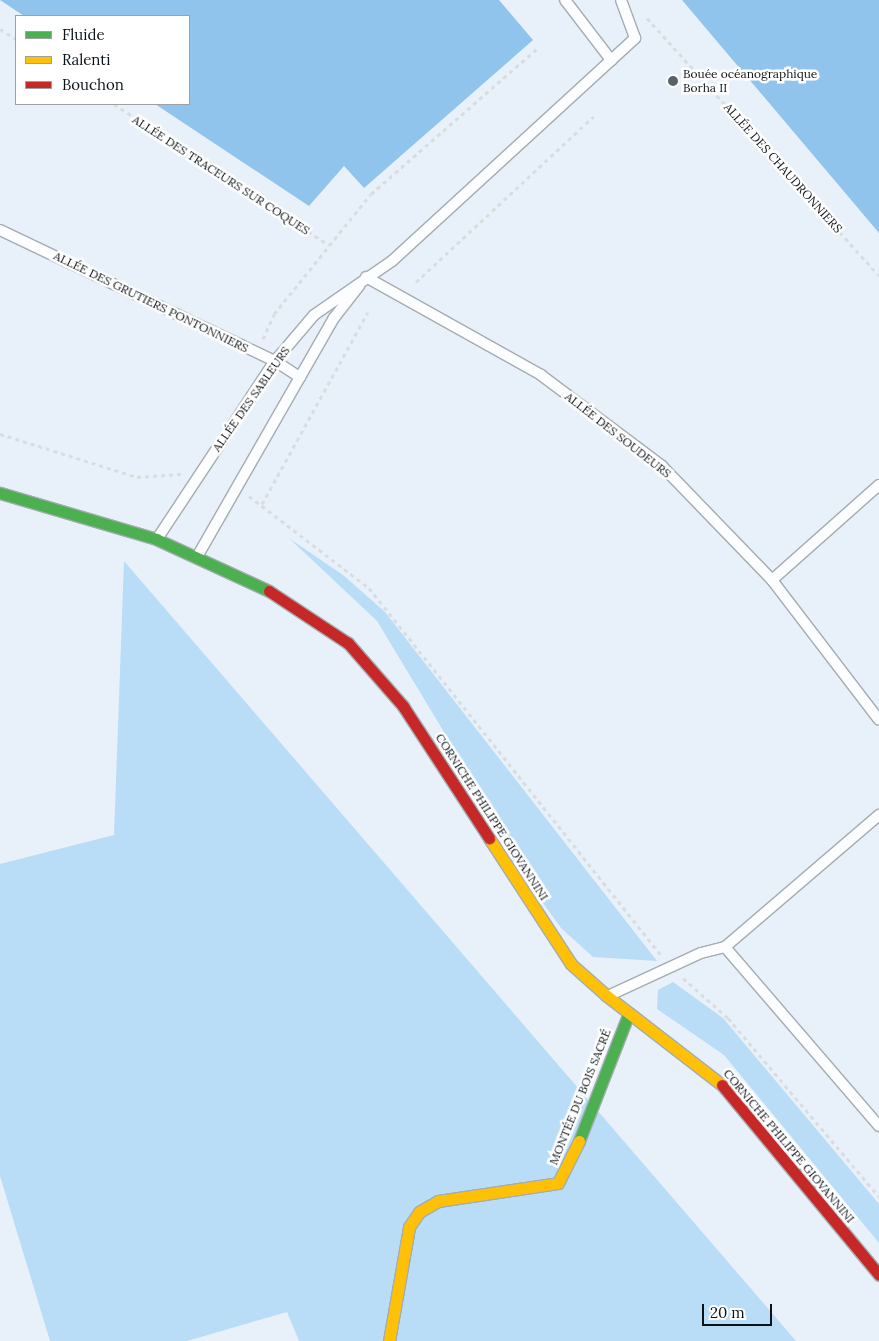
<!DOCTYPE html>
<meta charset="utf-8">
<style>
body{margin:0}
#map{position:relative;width:879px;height:1341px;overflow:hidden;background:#e8f1f9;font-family:Lora,serif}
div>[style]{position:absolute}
.green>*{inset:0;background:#b9dcf7}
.water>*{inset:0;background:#90c4ec}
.path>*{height:3px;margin-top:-1.5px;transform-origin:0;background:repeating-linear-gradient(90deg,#dadde0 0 4px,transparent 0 8px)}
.roads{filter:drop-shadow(1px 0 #a4acb2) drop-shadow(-1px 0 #a4acb2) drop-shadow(0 1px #a4acb2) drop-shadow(0 -1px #a4acb2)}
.lane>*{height:10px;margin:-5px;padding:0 5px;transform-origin:5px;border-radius:5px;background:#fcfdfe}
.fast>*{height:11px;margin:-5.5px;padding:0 5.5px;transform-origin:5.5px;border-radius:5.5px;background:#4caf50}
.slow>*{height:11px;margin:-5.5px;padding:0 5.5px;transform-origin:5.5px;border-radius:5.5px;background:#ffc107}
.jam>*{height:11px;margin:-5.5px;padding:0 5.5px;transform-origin:5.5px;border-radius:5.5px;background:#c62828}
.dots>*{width:14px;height:14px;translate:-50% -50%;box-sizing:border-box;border:2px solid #fff;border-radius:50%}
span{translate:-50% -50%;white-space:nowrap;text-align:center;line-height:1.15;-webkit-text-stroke:5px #fff;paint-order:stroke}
.poi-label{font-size:12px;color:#0d1419}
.left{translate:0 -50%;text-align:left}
.street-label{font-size:12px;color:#0d1419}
.legend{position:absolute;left:15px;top:15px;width:175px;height:90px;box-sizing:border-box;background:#fff;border:1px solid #9ea1a3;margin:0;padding:6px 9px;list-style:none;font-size:15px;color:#0d1419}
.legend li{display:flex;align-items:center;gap:10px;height:25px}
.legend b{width:25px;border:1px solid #9ea1a3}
.scale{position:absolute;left:702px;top:1304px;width:70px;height:22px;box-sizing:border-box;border:2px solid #0d1419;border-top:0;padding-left:6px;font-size:15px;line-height:18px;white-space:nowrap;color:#0d1419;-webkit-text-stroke:4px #fff;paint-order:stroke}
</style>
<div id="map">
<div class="green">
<i style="clip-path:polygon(290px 539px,343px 575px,385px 612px,657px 961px,593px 957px,561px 928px,520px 871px,441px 727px,377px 621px)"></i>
<i style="clip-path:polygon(124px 561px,796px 1341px,299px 1341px,287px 1312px,187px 1341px,50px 1341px,0 1176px,0 864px,114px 835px)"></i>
<i style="clip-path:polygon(673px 982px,723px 1018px,879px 1204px,879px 1243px,724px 1055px,657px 1009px,658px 990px)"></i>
</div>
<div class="water">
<i style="clip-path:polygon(0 0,499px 0,533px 40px,364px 188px,344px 166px,309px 206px,155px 104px,189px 104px,189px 16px,24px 16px)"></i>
<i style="clip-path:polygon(682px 0,879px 0,879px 233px)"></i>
</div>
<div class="path">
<i style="left:647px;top:18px;width:347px;rotate:48deg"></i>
<i style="left:0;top:29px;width:19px;rotate:32deg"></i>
<i style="left:114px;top:104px;width:257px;rotate:33.3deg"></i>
<i style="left:416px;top:282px;width:243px;rotate:-43deg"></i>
<i style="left:263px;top:339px;width:27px;rotate:-66deg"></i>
<i style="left:274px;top:314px;width:154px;rotate:-51.1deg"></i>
<i style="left:371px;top:194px;width:222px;rotate:-41.2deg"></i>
<i style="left:0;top:434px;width:144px;rotate:17.4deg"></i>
<i style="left:137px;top:477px;width:44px;rotate:-3.9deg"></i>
<i style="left:249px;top:496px;width:151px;rotate:37.5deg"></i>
<i style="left:369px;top:588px;width:468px;rotate:51.5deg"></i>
<i style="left:262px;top:504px;width:219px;rotate:-61.1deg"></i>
<i style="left:683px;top:978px;width:60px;rotate:41.6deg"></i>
<i style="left:728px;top:1018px;width:234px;rotate:49.8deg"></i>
</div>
<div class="roads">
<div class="lane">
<i style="left:565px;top:0;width:76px;rotate:52.5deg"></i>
<i style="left:0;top:230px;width:305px;rotate:25.5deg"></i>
<i style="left:275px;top:361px;width:30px;rotate:33deg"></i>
<i style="left:366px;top:277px;width:201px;rotate:29.2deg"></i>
<i style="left:541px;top:375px;width:151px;rotate:36.9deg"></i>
<i style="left:662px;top:466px;width:158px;rotate:46deg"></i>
<i style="left:772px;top:580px;width:176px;rotate:52.6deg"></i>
<i style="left:157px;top:539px;width:214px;rotate:-56.5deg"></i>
<i style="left:275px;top:361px;width:60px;rotate:-49.7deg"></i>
<i style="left:314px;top:315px;width:95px;rotate:-34.7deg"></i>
<i style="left:392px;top:261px;width:330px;rotate:-42.5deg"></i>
<i style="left:635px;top:38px;width:40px;rotate:-110.2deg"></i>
<i style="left:197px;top:557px;width:275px;rotate:-60.2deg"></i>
<i style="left:334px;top:318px;width:41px;rotate:-52deg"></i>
<i style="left:772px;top:580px;width:143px;rotate:-41.6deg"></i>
<i style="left:725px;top:947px;width:236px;rotate:49.3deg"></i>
<i style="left:610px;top:995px;width:100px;rotate:-24.8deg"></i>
<i style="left:701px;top:953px;width:25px;rotate:-14deg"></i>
<i style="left:725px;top:947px;width:203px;rotate:-40.6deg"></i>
</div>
<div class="fast">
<i style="left:0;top:493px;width:163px;rotate:16.4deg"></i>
<i style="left:156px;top:539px;width:124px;rotate:24.7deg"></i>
<i style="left:579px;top:1141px;width:137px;rotate:-68.7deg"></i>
</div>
<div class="slow">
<i style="left:489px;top:838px;width:150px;rotate:56.9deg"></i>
<i style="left:571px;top:964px;width:48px;rotate:41.6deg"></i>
<i style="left:607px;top:996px;width:145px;rotate:37.7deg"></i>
<i style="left:389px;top:1341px;width:116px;rotate:-80deg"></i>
<i style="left:409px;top:1227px;width:18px;rotate:-56deg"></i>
<i style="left:419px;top:1212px;width:22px;rotate:-30deg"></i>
<i style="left:438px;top:1201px;width:121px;rotate:-8.5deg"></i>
<i style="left:558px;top:1183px;width:47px;rotate:-63.4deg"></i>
</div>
<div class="jam">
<i style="left:269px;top:591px;width:95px;rotate:33.4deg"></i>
<i style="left:348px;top:643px;width:84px;rotate:48.9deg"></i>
<i style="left:403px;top:706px;width:158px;rotate:56.9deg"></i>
<i style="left:722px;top:1085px;width:246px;rotate:50.4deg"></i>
</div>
</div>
<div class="dots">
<i style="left:673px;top:81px;background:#5a6167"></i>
</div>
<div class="poi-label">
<span class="left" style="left:683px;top:81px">Bouée océanographique<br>Borha II</span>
</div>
<div class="street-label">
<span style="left:783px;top:168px;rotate:48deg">ALLÉE DES CHAUDRONNIERS</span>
<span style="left:221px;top:175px;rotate:33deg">ALLÉE DES TRACEURS SUR COQUES</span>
<span style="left:151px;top:302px;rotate:26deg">ALLÉE DES GRUTIERS PONTONNIERS</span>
<span style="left:251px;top:399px;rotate:-55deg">ALLÉE DES SABLEURS</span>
<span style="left:618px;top:435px;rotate:38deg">ALLÉE DES SOUDEURS</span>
<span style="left:492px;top:817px;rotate:57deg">CORNICHE PHILIPPE GIOVANNINI</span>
<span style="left:580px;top:1097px;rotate:-68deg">MONTÉE DU BOIS SACRÉ</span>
<span style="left:789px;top:1146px;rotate:50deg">CORNICHE PHILIPPE GIOVANNINI</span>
</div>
<ul class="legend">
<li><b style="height:6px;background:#4caf50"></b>Fluide</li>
<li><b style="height:6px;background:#ffc107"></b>Ralenti</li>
<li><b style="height:6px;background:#c62828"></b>Bouchon</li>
</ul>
<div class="scale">20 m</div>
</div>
